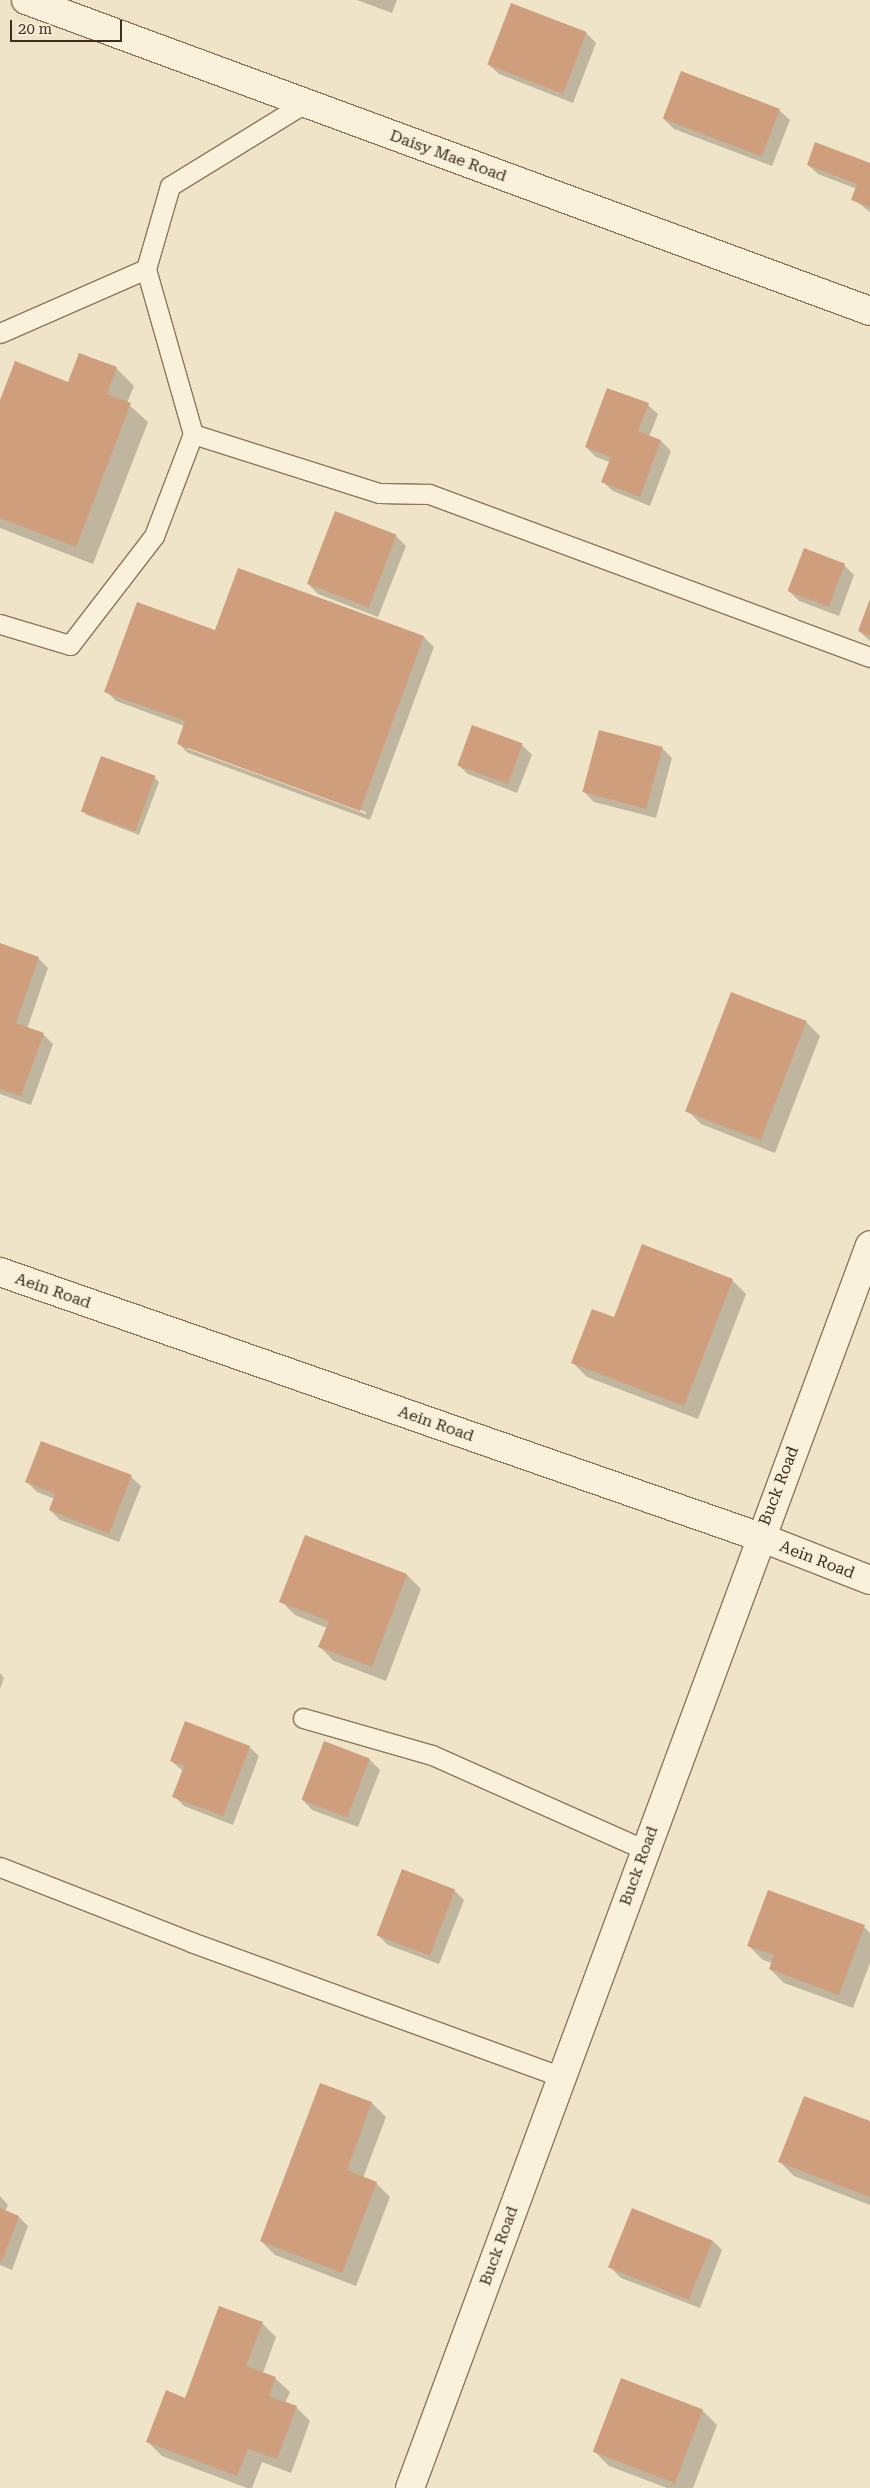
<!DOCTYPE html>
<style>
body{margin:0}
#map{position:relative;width:870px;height:2488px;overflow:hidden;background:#f0e4c8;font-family:"Roboto Serif",serif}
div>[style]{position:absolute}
.shadow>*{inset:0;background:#0003}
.building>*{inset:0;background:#cf9f7d;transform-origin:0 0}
.roads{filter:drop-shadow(1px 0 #8d765c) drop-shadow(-1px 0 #8d765c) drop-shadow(0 1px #8d765c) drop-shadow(0 -1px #8d765c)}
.service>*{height:19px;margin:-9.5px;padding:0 9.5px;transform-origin:9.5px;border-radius:9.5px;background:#faf1dc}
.minor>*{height:28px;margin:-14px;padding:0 14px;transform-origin:14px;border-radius:14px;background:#faf1dc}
.tertiary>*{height:28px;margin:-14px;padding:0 14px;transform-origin:14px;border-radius:14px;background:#faf1dc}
span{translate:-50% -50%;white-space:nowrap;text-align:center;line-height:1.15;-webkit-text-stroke:4.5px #f7eed8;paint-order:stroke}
.street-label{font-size:16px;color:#3d2e20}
.scale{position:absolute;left:10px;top:20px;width:112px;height:22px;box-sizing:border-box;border:2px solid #3d2e20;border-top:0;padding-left:6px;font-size:15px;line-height:18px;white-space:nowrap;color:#3d2e20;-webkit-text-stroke:4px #f7eed8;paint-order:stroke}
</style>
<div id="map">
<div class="shadow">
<i style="clip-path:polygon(357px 0,397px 0,392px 13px)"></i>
<i style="clip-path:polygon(586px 33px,596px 43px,573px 103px,499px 74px,489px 65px)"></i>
<i style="clip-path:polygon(682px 73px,780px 111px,790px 120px,772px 166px,674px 129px,664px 119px)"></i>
<i style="clip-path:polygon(870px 164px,870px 212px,853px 199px,857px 189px,818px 174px,808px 165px)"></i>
<i style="clip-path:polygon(116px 368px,134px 386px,127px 403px,148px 422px,93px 564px,0 528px,0 403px)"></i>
<i style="clip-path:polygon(648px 405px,658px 414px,649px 437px,661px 441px,671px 451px,650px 506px,613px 491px,603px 482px,610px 462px,596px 457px,586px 447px)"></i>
<i style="clip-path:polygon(396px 536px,406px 546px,378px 617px,318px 594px,308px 584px)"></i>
<i style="clip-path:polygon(844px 565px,854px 575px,839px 616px,799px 601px,789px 591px)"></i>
<i style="clip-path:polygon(evenodd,239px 570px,424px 637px,434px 647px,370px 820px,188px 753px,178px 743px,184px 726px,116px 701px,106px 691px,216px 632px,239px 570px,188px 746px,366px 812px,366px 814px,188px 749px,188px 746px)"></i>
<i style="clip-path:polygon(870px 602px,870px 641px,859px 631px)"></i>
<i style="clip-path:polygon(522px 745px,532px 755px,517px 793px,468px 774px,458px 765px)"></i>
<i style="clip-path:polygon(662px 748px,672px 758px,656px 818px,594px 802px,584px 792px)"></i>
<i style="clip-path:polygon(154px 777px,159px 782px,139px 835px,87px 815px,82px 810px)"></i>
<i style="clip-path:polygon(0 945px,39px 959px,48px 968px,27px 1029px,43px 1034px,53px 1044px,31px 1105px,0 1094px)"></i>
<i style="clip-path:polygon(806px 1022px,820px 1036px,775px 1153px,701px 1124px,687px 1110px)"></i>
<i style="clip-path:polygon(732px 1280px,746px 1294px,698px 1419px,587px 1377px,573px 1363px,615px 1319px)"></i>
<i style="clip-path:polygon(131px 1477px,141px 1486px,119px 1542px,60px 1520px,50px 1510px,55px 1499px,37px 1492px,27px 1482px)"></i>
<i style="clip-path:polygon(305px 1537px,407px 1575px,421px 1589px,386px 1681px,334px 1661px,320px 1647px,327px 1628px,295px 1615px,281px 1601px)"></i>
<i style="clip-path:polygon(0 1673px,4px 1678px,0 1689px)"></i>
<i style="clip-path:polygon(325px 1743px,370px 1760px,380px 1770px,358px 1827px,312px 1810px,303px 1800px)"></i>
<i style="clip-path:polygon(249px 1747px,259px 1756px,233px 1825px,184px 1806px,174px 1796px,183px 1771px,171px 1761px)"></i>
<i style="clip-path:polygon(454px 1890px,464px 1900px,439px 1964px,388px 1945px,378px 1935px)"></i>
<i style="clip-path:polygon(864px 1927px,870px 1933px,870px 1963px,853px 2008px,784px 1983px,770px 1969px,772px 1963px,763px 1960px,749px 1946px)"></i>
<i style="clip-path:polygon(321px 2084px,372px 2103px,386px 2117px,363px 2178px,376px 2183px,390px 2197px,356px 2286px,275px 2255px,261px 2241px)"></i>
<i style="clip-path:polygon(870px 2122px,870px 2205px,794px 2176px,780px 2162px)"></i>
<i style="clip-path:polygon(0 2196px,8px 2205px,5px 2212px,19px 2217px,28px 2226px,12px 2270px,0 2265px)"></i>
<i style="clip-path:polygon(713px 2241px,722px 2250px,700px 2308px,621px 2278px,611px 2268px)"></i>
<i style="clip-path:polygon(262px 2323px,276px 2337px,263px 2373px,275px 2378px,290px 2392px,285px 2403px,296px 2407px,310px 2421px,291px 2473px,262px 2462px,252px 2488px,247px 2488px,162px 2456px,148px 2442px)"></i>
<i style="clip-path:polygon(703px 2411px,717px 2425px,693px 2488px,667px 2488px,609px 2466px,594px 2451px)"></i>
</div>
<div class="building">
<i style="left:511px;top:3px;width:81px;height:66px;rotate:21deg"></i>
<i style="left:681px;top:71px;width:106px;height:51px;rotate:21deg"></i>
<i style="clip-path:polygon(815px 142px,870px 163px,870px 207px,851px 200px,857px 184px,807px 165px)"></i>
<i style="clip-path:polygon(79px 353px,117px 367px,107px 394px,131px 403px,76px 547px,0 518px,0 400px,15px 361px,68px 382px)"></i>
<i style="clip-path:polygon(607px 388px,649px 403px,638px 431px,661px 440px,640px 497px,601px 482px,611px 457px,585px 447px)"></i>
<i style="left:335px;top:511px;width:66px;height:78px;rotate:21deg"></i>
<i style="left:804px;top:548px;width:44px;height:46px;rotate:21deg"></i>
<i style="clip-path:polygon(238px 568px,424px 636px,360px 811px,177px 744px,185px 721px,104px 692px,137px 602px,215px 630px)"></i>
<i style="clip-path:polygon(870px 599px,870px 636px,858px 631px)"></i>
<i style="left:472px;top:725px;width:54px;height:43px;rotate:20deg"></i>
<i style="left:599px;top:730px;width:66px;height:64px;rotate:15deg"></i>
<i style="left:101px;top:756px;width:58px;height:59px;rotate:20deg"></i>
<i style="clip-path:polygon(0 943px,39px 957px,16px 1023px,44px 1033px,21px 1096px,0 1089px)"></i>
<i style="left:731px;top:992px;width:81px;height:128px;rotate:21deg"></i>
<i style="clip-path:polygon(642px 1244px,733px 1279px,684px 1406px,571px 1363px,592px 1309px,614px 1317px)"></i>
<i style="clip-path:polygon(41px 1441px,132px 1475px,109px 1534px,49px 1510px,55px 1494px,25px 1482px)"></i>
<i style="clip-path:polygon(305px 1535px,407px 1574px,372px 1667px,318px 1647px,329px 1621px,279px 1602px)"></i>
<i style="clip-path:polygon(185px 1721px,250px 1746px,223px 1816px,172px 1797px,184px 1766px,170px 1761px)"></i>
<i style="left:324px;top:1741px;width:49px;height:63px;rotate:21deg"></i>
<i style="left:402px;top:1869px;width:57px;height:71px;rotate:21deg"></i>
<i style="clip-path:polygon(768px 1890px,865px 1925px,839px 1995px,769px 1969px,774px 1955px,747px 1946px)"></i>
<i style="clip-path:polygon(320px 2083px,372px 2102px,347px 2170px,377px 2182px,342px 2273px,260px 2241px)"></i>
<i style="clip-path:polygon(804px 2096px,870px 2121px,870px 2197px,778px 2162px)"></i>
<i style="clip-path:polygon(0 2208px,19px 2216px,2px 2261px,0 2260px)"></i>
<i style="left:632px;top:2208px;width:87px;height:64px;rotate:22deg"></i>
<i style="clip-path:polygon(219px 2306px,263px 2322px,246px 2366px,276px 2377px,269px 2396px,297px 2406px,277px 2459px,248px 2449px,237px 2476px,146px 2442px,166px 2390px,185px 2398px)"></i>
<i style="left:621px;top:2378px;width:88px;height:79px;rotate:21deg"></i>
</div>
<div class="roads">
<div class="service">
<i style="left:0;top:333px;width:159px;rotate:-23.7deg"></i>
<i style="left:146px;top:269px;width:86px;rotate:-73.9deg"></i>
<i style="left:170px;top:186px;width:158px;rotate:-31.6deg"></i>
<i style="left:193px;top:434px;width:195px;rotate:17.6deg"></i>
<i style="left:379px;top:493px;width:50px;rotate:1.1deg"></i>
<i style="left:429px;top:494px;width:470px;rotate:20.3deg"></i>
<i style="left:0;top:624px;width:73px;rotate:16.7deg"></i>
<i style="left:70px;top:645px;width:138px;rotate:-52.4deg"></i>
<i style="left:154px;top:536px;width:109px;rotate:-69.1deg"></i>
<i style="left:193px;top:434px;width:172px;rotate:-105.9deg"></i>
<i style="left:303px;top:1718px;width:134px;rotate:16deg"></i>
<i style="left:432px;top:1755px;width:233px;rotate:24deg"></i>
<i style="left:0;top:1867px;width:205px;rotate:21.4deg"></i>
<i style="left:191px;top:1942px;width:394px;rotate:20deg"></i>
</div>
<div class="minor">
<i style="left:26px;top:0;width:899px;rotate:20.23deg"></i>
<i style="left:0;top:1272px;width:805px;rotate:19.22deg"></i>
<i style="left:760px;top:1537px;width:118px;rotate:21.4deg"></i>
</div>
<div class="tertiary">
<i style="left:410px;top:2488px;width:1325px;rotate:-69.69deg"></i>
</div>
</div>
<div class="street-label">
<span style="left:448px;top:156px;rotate:20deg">Daisy Mae Road</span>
<span style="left:53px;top:1291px;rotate:19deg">Aein Road</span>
<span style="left:436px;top:1424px;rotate:19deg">Aein Road</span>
<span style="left:779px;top:1486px;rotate:-69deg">Buck Road</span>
<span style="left:817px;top:1560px;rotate:21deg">Aein Road</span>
<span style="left:639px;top:1866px;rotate:-70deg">Buck Road</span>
<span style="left:499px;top:2246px;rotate:-70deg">Buck Road</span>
</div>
<div class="scale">20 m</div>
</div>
